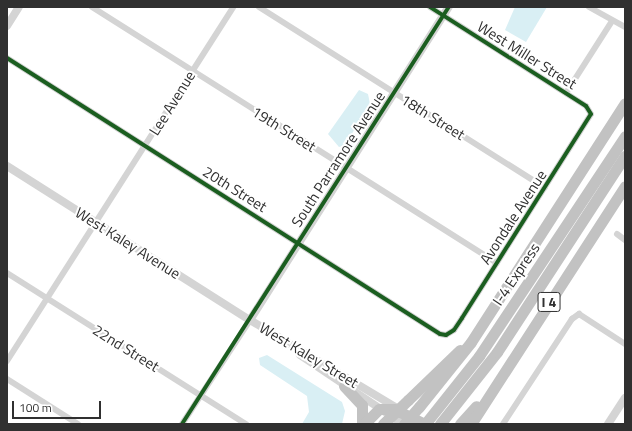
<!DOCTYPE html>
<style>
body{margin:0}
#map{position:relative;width:632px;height:431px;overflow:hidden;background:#fff;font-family:"Titillium Web",sans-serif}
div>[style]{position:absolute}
.water>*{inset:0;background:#d9eff4}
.minor>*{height:6px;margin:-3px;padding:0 3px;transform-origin:3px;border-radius:3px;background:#d4d4d4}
.tertiary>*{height:8px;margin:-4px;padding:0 4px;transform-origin:4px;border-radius:4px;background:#d4d4d4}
.motorway>*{height:11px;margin:-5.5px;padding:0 5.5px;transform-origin:5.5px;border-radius:5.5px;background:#c2c2c2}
.motorway-bridge>*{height:11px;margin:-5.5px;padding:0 5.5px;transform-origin:5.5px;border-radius:5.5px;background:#c2c2c2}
.cycleway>*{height:4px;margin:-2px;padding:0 2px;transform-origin:2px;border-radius:2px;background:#1b5e20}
span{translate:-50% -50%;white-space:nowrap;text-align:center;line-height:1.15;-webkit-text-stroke:4px #fff;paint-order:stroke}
.shield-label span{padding:1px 3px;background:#fff;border:1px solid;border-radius:3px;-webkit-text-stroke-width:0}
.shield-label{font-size:14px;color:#303030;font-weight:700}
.street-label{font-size:15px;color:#303030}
.frame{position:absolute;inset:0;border:8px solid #303030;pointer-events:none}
.scale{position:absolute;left:12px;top:401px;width:89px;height:18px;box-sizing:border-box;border:2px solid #303030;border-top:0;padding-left:5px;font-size:12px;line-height:14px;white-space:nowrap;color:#303030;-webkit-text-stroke:3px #fff;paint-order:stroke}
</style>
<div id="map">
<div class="water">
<i style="clip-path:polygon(515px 7px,547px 7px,526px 42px,505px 30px)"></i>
<i style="clip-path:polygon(359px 90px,368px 94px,370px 104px,345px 145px,339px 147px,328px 134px)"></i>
<i style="clip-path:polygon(267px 355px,342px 402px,345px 411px,342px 424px,302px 424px,309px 412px,307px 396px,260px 365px,259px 358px)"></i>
</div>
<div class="minor">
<i style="left:92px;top:7px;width:479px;rotate:32.3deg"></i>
<i style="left:259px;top:7px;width:338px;rotate:32.3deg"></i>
<i style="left:589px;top:7px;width:41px;rotate:29.1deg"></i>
<i style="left:7px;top:58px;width:513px;rotate:32.51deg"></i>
<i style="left:440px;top:334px;width:6px;rotate:9deg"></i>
<i style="left:446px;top:335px;width:9px;rotate:-32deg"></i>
<i style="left:454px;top:330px;width:14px;rotate:-56deg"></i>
<i style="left:462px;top:318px;width:241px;rotate:-57.7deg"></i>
<i style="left:591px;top:114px;width:9px;rotate:-122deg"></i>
<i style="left:586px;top:106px;width:185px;rotate:-147.6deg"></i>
<i style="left:566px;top:93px;width:85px;rotate:-57.4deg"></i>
<i style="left:617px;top:234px;width:10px;rotate:37deg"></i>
<i style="left:7px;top:273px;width:283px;rotate:32.3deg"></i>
<i style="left:7px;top:361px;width:420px;rotate:-57.4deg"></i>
<i style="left:7px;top:379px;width:84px;rotate:32.4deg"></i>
<i style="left:182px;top:424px;width:124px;rotate:-56.8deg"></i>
<i style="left:503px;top:424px;width:126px;rotate:-56.7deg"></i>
<i style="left:572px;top:319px;width:9px;rotate:-36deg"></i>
<i style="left:579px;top:314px;width:55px;rotate:33.1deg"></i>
</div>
<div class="tertiary">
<i style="left:7px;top:26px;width:22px;rotate:-58deg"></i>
<i style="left:7px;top:166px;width:288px;rotate:32.4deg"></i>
<i style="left:250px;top:320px;width:174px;rotate:30.9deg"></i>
<i style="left:250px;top:320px;width:371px;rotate:-57.6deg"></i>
<i style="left:300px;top:355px;width:124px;rotate:33.8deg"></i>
<i style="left:608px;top:424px;width:31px;rotate:-57deg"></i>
</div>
<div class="motorway">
<i style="left:344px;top:386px;width:26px;rotate:47deg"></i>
<i style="left:362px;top:405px;width:19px;rotate:90deg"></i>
<i style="left:408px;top:400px;width:72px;rotate:-43.9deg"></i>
<i style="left:419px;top:407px;width:83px;rotate:-51.3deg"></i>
<i style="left:471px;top:342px;width:284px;rotate:-57.2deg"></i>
<i style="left:364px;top:424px;width:21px;rotate:-45deg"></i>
<i style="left:379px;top:409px;width:15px"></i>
<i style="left:394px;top:409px;width:30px;rotate:26deg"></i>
<i style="left:425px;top:424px;width:87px;rotate:-51.5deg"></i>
<i style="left:479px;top:356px;width:264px;rotate:-56.4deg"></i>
<i style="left:440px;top:424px;width:92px;rotate:-51.6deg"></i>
<i style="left:497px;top:352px;width:234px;rotate:-56.9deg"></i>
<i style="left:460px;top:424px;width:24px;rotate:-48deg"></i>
<i style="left:471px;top:424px;width:283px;rotate:-57.1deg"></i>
</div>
<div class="motorway-bridge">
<i style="left:383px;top:424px;width:35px;rotate:-44deg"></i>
<i style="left:404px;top:424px;width:23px;rotate:-49deg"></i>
</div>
<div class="cycleway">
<i style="left:7px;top:58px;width:513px;rotate:32.51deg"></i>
<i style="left:440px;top:334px;width:6px;rotate:9deg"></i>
<i style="left:446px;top:335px;width:9px;rotate:-32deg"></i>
<i style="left:454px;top:330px;width:14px;rotate:-56deg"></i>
<i style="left:462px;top:318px;width:241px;rotate:-57.7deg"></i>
<i style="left:591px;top:114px;width:9px;rotate:-122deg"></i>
<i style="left:586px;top:106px;width:185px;rotate:-147.6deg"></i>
<i style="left:182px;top:424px;width:495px;rotate:-57.4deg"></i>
</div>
<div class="shield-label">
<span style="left:549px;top:302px">I 4</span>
</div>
<div class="street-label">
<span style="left:527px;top:55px;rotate:32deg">West Miller Street</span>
<span style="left:172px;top:103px;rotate:-58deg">Lee Avenue</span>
<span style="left:433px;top:117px;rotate:32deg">18th Street</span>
<span style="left:284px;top:129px;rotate:32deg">19th Street</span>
<span style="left:338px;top:159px;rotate:-57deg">South Parramore Avenue</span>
<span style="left:235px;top:189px;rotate:32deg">20th Street</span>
<span style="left:513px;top:217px;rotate:-57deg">Avondale Avenue</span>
<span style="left:128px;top:243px;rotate:32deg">West Kaley Avenue</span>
<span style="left:516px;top:274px;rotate:-56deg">I-4 Express</span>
<span style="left:126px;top:348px;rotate:32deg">22nd Street</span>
<span style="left:309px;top:355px;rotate:31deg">West Kaley Street</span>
</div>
<div class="frame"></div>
<div class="scale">100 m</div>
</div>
